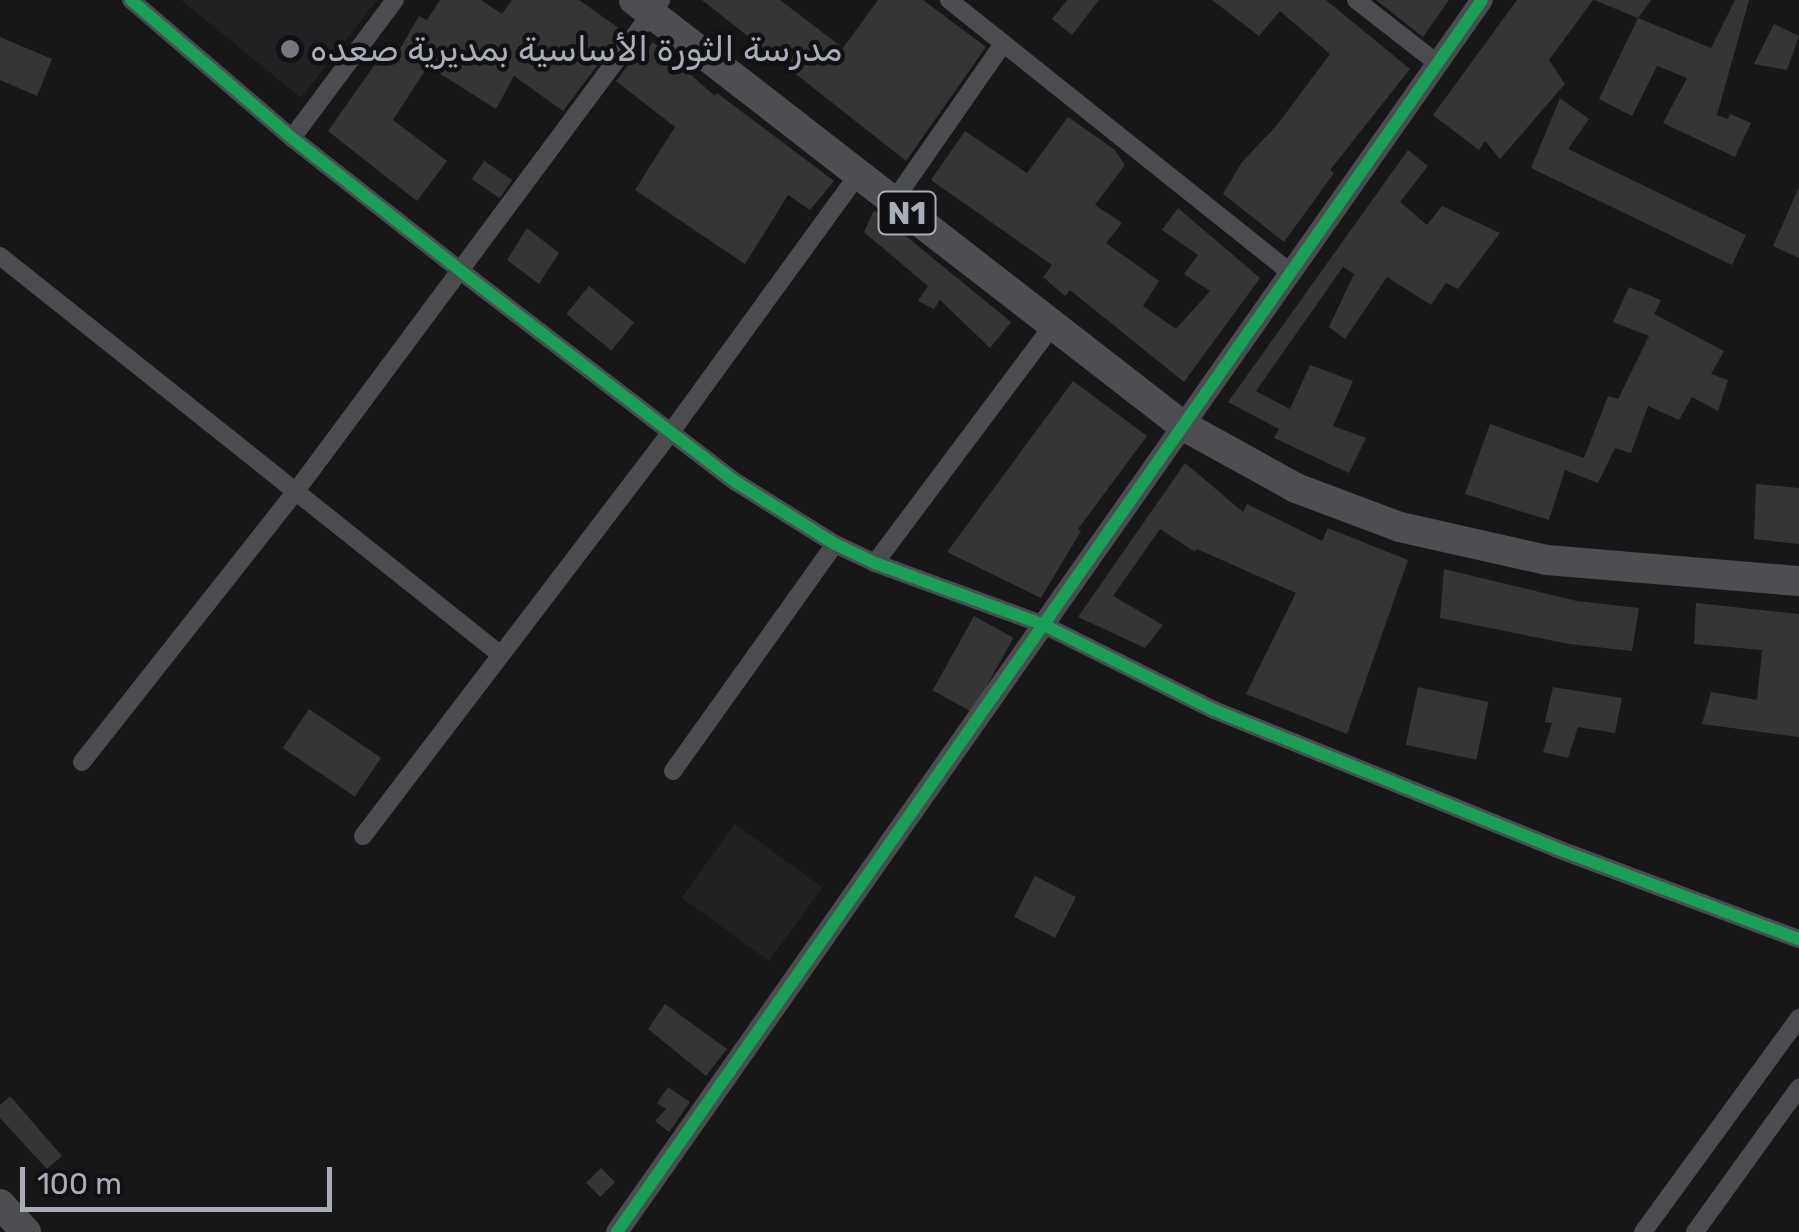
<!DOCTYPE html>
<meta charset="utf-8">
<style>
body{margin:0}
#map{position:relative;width:1799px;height:1232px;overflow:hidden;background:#171717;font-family:Rubik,Cairo,sans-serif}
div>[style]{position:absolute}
.built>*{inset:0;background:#212123;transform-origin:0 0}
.building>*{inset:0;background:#353536;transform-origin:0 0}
.minor>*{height:18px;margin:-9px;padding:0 9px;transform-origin:9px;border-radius:9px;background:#4b4c50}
.tertiary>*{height:22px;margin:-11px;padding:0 11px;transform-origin:11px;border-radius:11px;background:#4b4c50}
.trunk>*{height:30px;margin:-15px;padding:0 15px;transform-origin:15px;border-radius:15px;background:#4e4e52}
.cycleway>*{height:12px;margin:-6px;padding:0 6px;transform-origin:6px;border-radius:6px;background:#1a9f57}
.dots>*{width:28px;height:28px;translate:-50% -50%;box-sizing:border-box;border:5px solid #111113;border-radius:50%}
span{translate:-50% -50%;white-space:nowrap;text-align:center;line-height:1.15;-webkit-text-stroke:9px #111113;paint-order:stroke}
.shield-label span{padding:2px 8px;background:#111113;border:2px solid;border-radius:8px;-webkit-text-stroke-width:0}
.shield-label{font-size:32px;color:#a8adb8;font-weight:700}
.poi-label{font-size:35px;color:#a8adb8}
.left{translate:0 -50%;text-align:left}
.scale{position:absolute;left:20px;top:1167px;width:312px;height:45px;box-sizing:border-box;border:5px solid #a8adb8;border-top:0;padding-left:12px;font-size:30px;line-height:35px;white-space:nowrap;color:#a8adb8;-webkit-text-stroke:8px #111113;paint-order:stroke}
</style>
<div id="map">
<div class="built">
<i style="clip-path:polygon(181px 0,377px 0,301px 98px)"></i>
<i style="left:735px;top:824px;width:108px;height:91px;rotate:36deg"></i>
</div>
<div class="building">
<i style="clip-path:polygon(440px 0,481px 0,502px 14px,512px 0,579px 0,623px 31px,563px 111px,514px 76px,496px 109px,428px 66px,393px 120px,447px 161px,417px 201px,328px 131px,383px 53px,393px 61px,419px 16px,427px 20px)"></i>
<i style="clip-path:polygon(702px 0,780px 0,843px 48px,878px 0,923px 0,986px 47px,906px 161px)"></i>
<i style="clip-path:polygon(1067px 0,1099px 0,1072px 35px,1052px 19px)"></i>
<i style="clip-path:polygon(1212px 0,1326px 0,1410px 69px,1330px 170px,1334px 173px,1284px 242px,1223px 194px,1242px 162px,1277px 125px,1330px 54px,1280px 11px,1259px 36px)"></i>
<i style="clip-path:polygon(1376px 0,1449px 0,1423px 37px)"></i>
<i style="clip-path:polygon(1517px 0,1593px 0,1549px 60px,1565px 84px,1500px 159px,1485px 141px,1479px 150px,1433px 115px)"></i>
<i style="clip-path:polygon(1594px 0,1651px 0,1638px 18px)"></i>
<i style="clip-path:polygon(1735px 0,1749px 0,1717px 115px,1728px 119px,1730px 114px,1751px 123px,1735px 157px,1663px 123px,1687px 78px,1657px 66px,1632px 116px,1599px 99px,1638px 18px,1711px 48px)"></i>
<i style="clip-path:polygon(1774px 24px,1799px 36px,1787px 70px,1754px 64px)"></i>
<i style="clip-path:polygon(0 37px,52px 59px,37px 96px,0 80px)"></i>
<i style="clip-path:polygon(653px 42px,715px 96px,717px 93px,834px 181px,810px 210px,788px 195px,745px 264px,635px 190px,675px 127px,616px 81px,643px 45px,648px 48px)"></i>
<i style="clip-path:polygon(1560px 98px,1589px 119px,1568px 149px,1746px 235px,1732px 265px,1531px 168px)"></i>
<i style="clip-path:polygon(1068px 117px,1115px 150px,1125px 165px,1095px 205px,1122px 223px,1106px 243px,1159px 281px,1143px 306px,1176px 329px,1210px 291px,1184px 274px,1198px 255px,1162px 230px,1178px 208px,1260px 278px,1184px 382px,1070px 290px,1065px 296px,1043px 277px,1052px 265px,931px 180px,965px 131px,1027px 173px)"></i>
<i style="clip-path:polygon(1408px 150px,1428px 166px,1400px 202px,1427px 225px,1442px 206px,1500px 233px,1458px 289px,1446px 283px,1431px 305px,1387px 277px,1345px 339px,1329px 327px,1354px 274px,1343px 267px,1256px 391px,1290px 409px,1310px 365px,1353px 381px,1333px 426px,1366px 438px,1349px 473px,1274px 438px,1279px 429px,1228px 402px)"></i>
<i style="left:484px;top:161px;width:34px;height:22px;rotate:34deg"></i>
<i style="clip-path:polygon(1799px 187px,1799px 258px,1773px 246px)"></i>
<i style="clip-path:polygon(874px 210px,1011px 322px,990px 348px,940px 300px,934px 309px,918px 301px,928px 286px,864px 232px)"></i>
<i style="clip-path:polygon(527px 228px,559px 253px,539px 284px,507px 260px)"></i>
<i style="left:589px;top:286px;width:58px;height:36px;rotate:39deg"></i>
<i style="clip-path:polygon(1629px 287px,1661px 300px,1654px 314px,1724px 351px,1711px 374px,1728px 380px,1718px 411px,1692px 397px,1679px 420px,1648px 406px,1631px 453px,1615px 448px,1598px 483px,1565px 470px,1549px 520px,1465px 494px,1490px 424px,1584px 458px,1608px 396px,1618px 399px,1649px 336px,1613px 322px)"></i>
<i style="clip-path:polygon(1073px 381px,1147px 436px,1078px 529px,1081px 531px,1041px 598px,947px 552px)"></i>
<i style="clip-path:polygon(1185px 463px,1243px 512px,1247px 504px,1322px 541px,1328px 528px,1408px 560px,1347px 734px,1246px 694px,1296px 593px,1197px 549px,1195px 552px,1160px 529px,1113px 596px,1163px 625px,1145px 648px,1078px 617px)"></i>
<i style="clip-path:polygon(1756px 484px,1799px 488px,1799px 544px,1754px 539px)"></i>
<i style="clip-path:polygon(1444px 569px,1577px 601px,1639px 608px,1632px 651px,1569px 644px,1440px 618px)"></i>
<i style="clip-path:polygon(1696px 603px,1799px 614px,1799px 737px,1702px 724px,1711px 692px,1757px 700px,1762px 650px,1694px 644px)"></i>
<i style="left:974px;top:616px;width:45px;height:85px;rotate:29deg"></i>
<i style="left:1418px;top:687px;width:72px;height:59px;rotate:12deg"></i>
<i style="clip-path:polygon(1553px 687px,1622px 698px,1615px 733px,1578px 727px,1568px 758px,1543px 752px,1552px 723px,1545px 722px)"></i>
<i style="left:309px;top:709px;width:87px;height:47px;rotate:34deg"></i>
<i style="left:1035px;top:876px;width:46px;height:46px;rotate:27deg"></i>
<i style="clip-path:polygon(665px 1004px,727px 1049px,706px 1076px,648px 1029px)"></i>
<i style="clip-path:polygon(668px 1087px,690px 1102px,669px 1132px,655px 1121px,666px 1109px,657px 1103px)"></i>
<i style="clip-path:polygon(10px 1096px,62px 1156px,47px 1169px,0 1118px,0 1105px)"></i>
<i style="left:601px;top:1168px;width:20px;height:21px;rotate:45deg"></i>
</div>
<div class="minor">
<i style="left:131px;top:0;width:212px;rotate:40.6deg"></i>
<i style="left:292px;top:138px;width:216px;rotate:38.2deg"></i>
<i style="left:462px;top:272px;width:345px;rotate:37.5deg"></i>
<i style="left:736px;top:482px;width:117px;rotate:32.1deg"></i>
<i style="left:835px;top:544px;width:44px;rotate:25.4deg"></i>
<i style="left:875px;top:563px;width:180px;rotate:20.1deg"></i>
<i style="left:1044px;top:625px;width:190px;rotate:26.6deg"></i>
<i style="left:1214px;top:710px;width:368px;rotate:22deg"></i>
<i style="left:1555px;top:848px;width:260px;rotate:20.5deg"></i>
<i style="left:949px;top:0;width:435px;rotate:38.6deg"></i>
<i style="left:1356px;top:0;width:103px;rotate:37.9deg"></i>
<i style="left:292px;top:138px;width:172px;rotate:-53.3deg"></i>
<i style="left:893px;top:202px;width:193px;rotate:-55.2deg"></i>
<i style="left:0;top:256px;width:640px;rotate:38.53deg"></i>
<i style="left:875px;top:563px;width:296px;rotate:-53.2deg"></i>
<i style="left:82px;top:762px;width:345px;rotate:-51.7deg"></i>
<i style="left:296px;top:491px;width:612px;rotate:-53.37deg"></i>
<i style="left:673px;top:771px;width:279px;rotate:-54.5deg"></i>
<i style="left:363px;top:836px;width:508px;rotate:-52.68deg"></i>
<i style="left:671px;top:432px;width:318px;rotate:-54deg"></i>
<i style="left:1643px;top:1232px;width:265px;rotate:-53.9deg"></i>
<i style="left:1695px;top:1232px;width:178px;rotate:-54.2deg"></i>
</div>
<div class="tertiary">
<i style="left:617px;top:1232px;width:1505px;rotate:-54.93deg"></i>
</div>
<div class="trunk">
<i style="left:634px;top:0;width:693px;rotate:37.8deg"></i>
<i style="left:1182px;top:425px;width:130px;rotate:28.9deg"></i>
<i style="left:1296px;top:488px;width:111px;rotate:20.6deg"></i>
<i style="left:1400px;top:527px;width:151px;rotate:12.7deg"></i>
<i style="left:1547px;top:560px;width:253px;rotate:4.8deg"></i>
<i style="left:0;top:1204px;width:38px;rotate:47deg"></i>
</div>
<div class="cycleway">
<i style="left:131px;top:0;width:212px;rotate:40.6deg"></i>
<i style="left:292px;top:138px;width:216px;rotate:38.2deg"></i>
<i style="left:462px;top:272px;width:345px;rotate:37.5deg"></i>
<i style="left:736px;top:482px;width:117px;rotate:32.1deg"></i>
<i style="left:835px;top:544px;width:44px;rotate:25.4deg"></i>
<i style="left:875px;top:563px;width:180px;rotate:20.1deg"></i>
<i style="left:1044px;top:625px;width:190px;rotate:26.6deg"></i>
<i style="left:1214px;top:710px;width:368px;rotate:22deg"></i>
<i style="left:1555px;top:848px;width:260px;rotate:20.5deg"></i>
<i style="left:617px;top:1232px;width:1505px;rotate:-54.93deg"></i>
</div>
<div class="dots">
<i style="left:290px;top:49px;background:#757880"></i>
</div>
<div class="shield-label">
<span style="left:907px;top:213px">N1</span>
</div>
<div class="poi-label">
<span class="left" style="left:310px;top:49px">مدرسة الثورة الأساسية بمديرية صعده</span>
</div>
<div class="scale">100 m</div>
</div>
